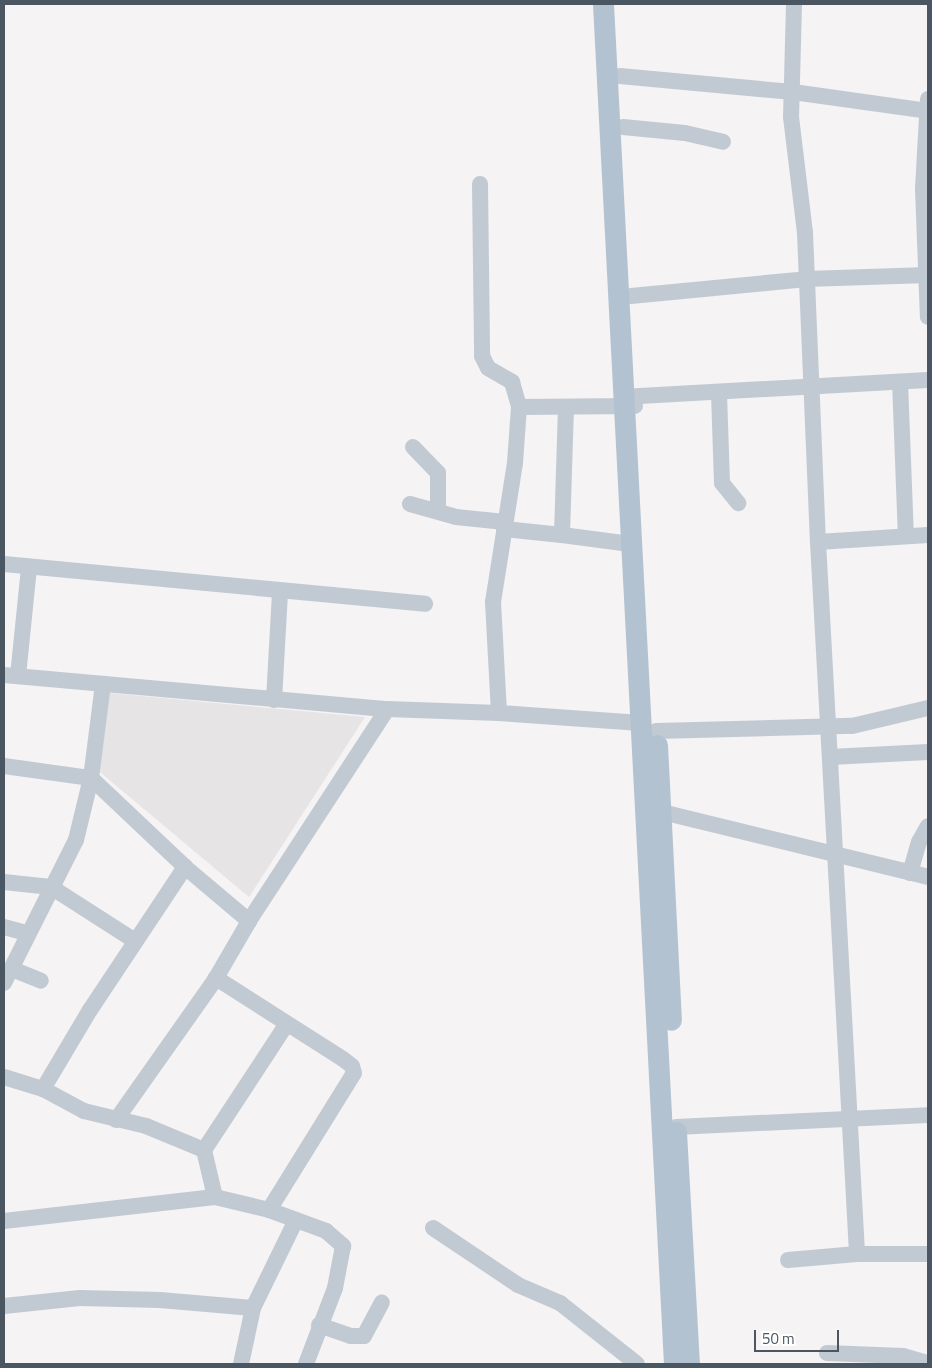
<!DOCTYPE html>
<style>
body{margin:0}
#map{position:relative;width:932px;height:1368px;overflow:hidden;background:#f5f3f3;font-family:"Titillium Web",sans-serif}
div>[style]{position:absolute}
.education>*{inset:0;background:#e6e4e5}
.minor>*{height:16px;margin:-8px;padding:0 8px;transform-origin:8px;border-radius:8px;background:#c1cad2}
.major>*{height:21px;margin:-10.5px;padding:0 10.5px;transform-origin:10.5px;border-radius:10.5px;background:#b3c2d1}
span{translate:-50% -50%;white-space:nowrap;text-align:center;line-height:1.15;-webkit-text-stroke:4px #fff;paint-order:stroke}
.frame{position:absolute;inset:0;border:5px solid #4a5661;pointer-events:none}
.scale{position:absolute;left:754px;top:1330px;width:85px;height:22px;box-sizing:border-box;border:2px solid #4a5661;border-top:0;padding-left:6px;font-size:15px;line-height:18px;white-space:nowrap;color:#4a5661;-webkit-text-stroke:4px #fff;paint-order:stroke}
</style>
<div id="map">
<div class="education">
<i style="clip-path:polygon(110px 693px,365px 717px,249px 897px,95px 768px)"></i>
</div>
<div class="minor">
<i style="left:794px;top:4px;width:113px;rotate:91.5deg"></i>
<i style="left:791px;top:117px;width:117px;rotate:83.1deg"></i>
<i style="left:805px;top:233px;width:309px;rotate:87.6deg"></i>
<i style="left:818px;top:542px;width:713px;rotate:86.86deg"></i>
<i style="left:620px;top:76px;width:174px;rotate:5.3deg"></i>
<i style="left:793px;top:92px;width:136px;rotate:8deg"></i>
<i style="left:928px;top:99px;width:90px;rotate:93.2deg"></i>
<i style="left:923px;top:189px;width:128px;rotate:87.8deg"></i>
<i style="left:623px;top:127px;width:62px;rotate:5.5deg"></i>
<i style="left:685px;top:133px;width:39px;rotate:13deg"></i>
<i style="left:480px;top:184px;width:172px;rotate:89.3deg"></i>
<i style="left:482px;top:356px;width:13px;rotate:63deg"></i>
<i style="left:488px;top:368px;width:28px;rotate:30deg"></i>
<i style="left:512px;top:382px;width:26px;rotate:74deg"></i>
<i style="left:519px;top:407px;width:56px;rotate:94.1deg"></i>
<i style="left:515px;top:463px;width:141px;rotate:99deg"></i>
<i style="left:493px;top:602px;width:111px;rotate:86.9deg"></i>
<i style="left:631px;top:296px;width:176px;rotate:-5.5deg"></i>
<i style="left:806px;top:279px;width:122px;rotate:-1.9deg"></i>
<i style="left:900px;top:382px;width:154px;rotate:87.8deg"></i>
<i style="left:719px;top:393px;width:90px;rotate:88.1deg"></i>
<i style="left:722px;top:483px;width:26px;rotate:51deg"></i>
<i style="left:622px;top:397px;width:306px;rotate:-3.2deg"></i>
<i style="left:519px;top:407px;width:116px;rotate:-0.5deg"></i>
<i style="left:566px;top:407px;width:128px;rotate:91.8deg"></i>
<i style="left:562px;top:535px;width:69px;rotate:7.5deg"></i>
<i style="left:413px;top:447px;width:36px;rotate:46deg"></i>
<i style="left:438px;top:473px;width:37px;rotate:90deg"></i>
<i style="left:410px;top:504px;width:48px;rotate:15.8deg"></i>
<i style="left:456px;top:517px;width:49px;rotate:5.8deg"></i>
<i style="left:504px;top:529px;width:58px;rotate:5.9deg"></i>
<i style="left:818px;top:542px;width:110px;rotate:-3.6deg"></i>
<i style="left:4px;top:564px;width:423px;rotate:5.4deg"></i>
<i style="left:4px;top:675px;width:385px;rotate:5.1deg"></i>
<i style="left:387px;top:709px;width:112px;rotate:2deg"></i>
<i style="left:499px;top:713px;width:142px;rotate:4deg"></i>
<i style="left:18px;top:676px;width:110px;rotate:-84.2deg"></i>
<i style="left:274px;top:700px;width:108px;rotate:-86.8deg"></i>
<i style="left:656px;top:731px;width:196px;rotate:-1.5deg"></i>
<i style="left:852px;top:726px;width:78px;rotate:-13.3deg"></i>
<i style="left:830px;top:757px;width:98px;rotate:-2.9deg"></i>
<i style="left:4px;top:766px;width:88px;rotate:7.9deg"></i>
<i style="left:91px;top:778px;width:129px;rotate:43.4deg"></i>
<i style="left:185px;top:867px;width:84px;rotate:40.2deg"></i>
<i style="left:249px;top:921px;width:253px;rotate:-56.9deg"></i>
<i style="left:662px;top:812px;width:274px;rotate:13.7deg"></i>
<i style="left:910px;top:873px;width:32px;rotate:-74deg"></i>
<i style="left:919px;top:842px;width:18px;rotate:-61deg"></i>
<i style="left:4px;top:882px;width:47px;rotate:6.1deg"></i>
<i style="left:51px;top:887px;width:100px;rotate:32.7deg"></i>
<i style="left:4px;top:927px;width:24px;rotate:15deg"></i>
<i style="left:12px;top:969px;width:31px;rotate:22deg"></i>
<i style="left:4px;top:983px;width:160px;rotate:-63.3deg"></i>
<i style="left:76px;top:840px;width:64px;rotate:-76.4deg"></i>
<i style="left:91px;top:778px;width:95px;rotate:-82.7deg"></i>
<i style="left:4px;top:1077px;width:41px;rotate:17.1deg"></i>
<i style="left:43px;top:1089px;width:47px;rotate:28.2deg"></i>
<i style="left:84px;top:1111px;width:64px;rotate:13.6deg"></i>
<i style="left:146px;top:1126px;width:63px;rotate:22.5deg"></i>
<i style="left:43px;top:1089px;width:92px;rotate:-59.3deg"></i>
<i style="left:90px;top:1010px;width:172px;rotate:-56.4deg"></i>
<i style="left:116px;top:1120px;width:174px;rotate:-54.8deg"></i>
<i style="left:216px;top:978px;width:66px;rotate:-59.9deg"></i>
<i style="left:676px;top:1127px;width:252px;rotate:-2.7deg"></i>
<i style="left:215px;top:1197px;width:48px;rotate:-103.2deg"></i>
<i style="left:204px;top:1150px;width:149px;rotate:-56.7deg"></i>
<i style="left:269px;top:1210px;width:61px;rotate:20.2deg"></i>
<i style="left:326px;top:1231px;width:23px;rotate:41deg"></i>
<i style="left:343px;top:1246px;width:43px;rotate:100.8deg"></i>
<i style="left:335px;top:1288px;width:81px;rotate:110.9deg"></i>
<i style="left:4px;top:1221px;width:212px;rotate:-6.5deg"></i>
<i style="left:215px;top:1197px;width:56px;rotate:13.5deg"></i>
<i style="left:269px;top:1210px;width:161px;rotate:-58.2deg"></i>
<i style="left:354px;top:1073px;width:7px;rotate:-106deg"></i>
<i style="left:352px;top:1066px;width:11px;rotate:-142deg"></i>
<i style="left:343px;top:1059px;width:151px;rotate:-147.5deg"></i>
<i style="left:433px;top:1228px;width:102px;rotate:33.8deg"></i>
<i style="left:518px;top:1285px;width:46px;rotate:23.2deg"></i>
<i style="left:560px;top:1303px;width:98px;rotate:38.4deg"></i>
<i style="left:788px;top:1260px;width:69px;rotate:-5deg"></i>
<i style="left:857px;top:1254px;width:71px"></i>
<i style="left:4px;top:1306px;width:76px;rotate:-6deg"></i>
<i style="left:80px;top:1298px;width:80px;rotate:1.4deg"></i>
<i style="left:160px;top:1300px;width:93px;rotate:4.9deg"></i>
<i style="left:253px;top:1308px;width:57px;rotate:102.1deg"></i>
<i style="left:253px;top:1308px;width:98px;rotate:-64deg"></i>
<i style="left:319px;top:1325px;width:34px;rotate:19deg"></i>
<i style="left:351px;top:1336px;width:13px"></i>
<i style="left:364px;top:1336px;width:38px;rotate:-62deg"></i>
<i style="left:827px;top:1353px;width:76px;rotate:2.3deg"></i>
<i style="left:903px;top:1356px;width:26px;rotate:16deg"></i>
</div>
<div class="major">
<i style="left:603px;top:4px;width:1362px;rotate:87.01deg"></i>
<i style="left:657px;top:745px;width:275px;rotate:87.1deg"></i>
<i style="left:676px;top:1132px;width:232px;rotate:86.8deg"></i>
</div>
<div class="frame"></div>
<div class="scale">50 m</div>
</div>
